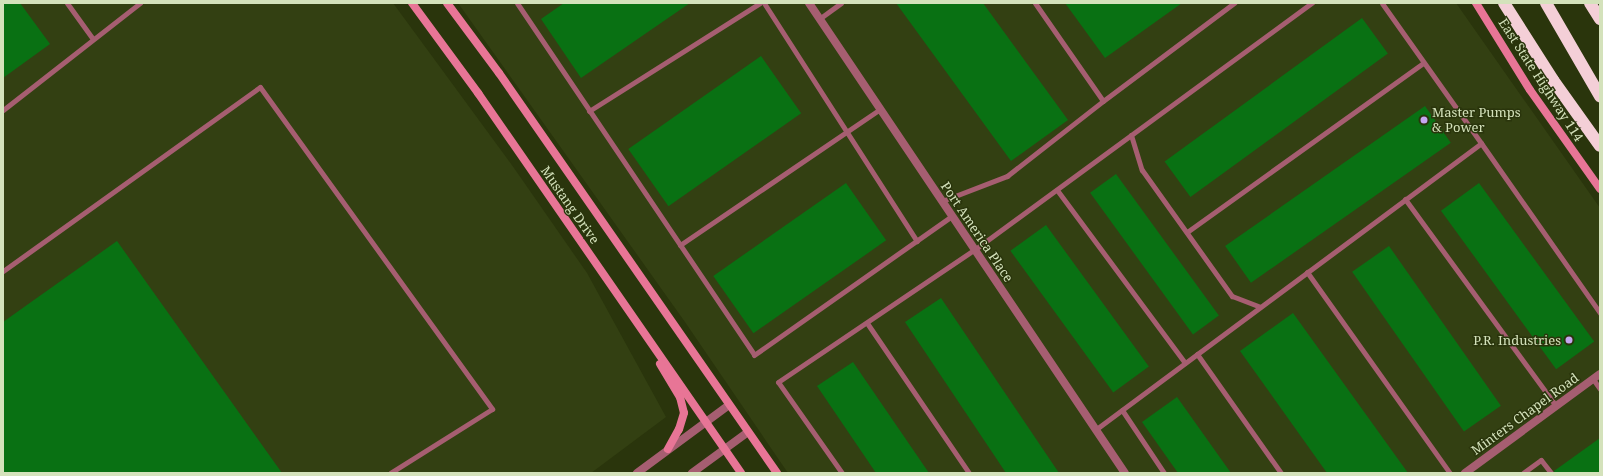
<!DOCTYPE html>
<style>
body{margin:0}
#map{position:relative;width:1603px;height:476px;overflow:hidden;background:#2a350c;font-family:"Noto Serif",serif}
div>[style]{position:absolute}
.built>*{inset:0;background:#334012}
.building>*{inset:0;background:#097113;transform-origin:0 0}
.service>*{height:5px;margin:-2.5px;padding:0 2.5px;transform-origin:2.5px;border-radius:2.5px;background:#a65e71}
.minor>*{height:8px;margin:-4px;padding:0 4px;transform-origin:4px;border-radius:4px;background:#a65e71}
.tertiary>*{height:8px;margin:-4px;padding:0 4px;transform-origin:4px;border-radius:4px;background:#a65e71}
.secondary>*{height:8px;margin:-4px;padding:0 4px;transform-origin:4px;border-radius:4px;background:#e87596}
.motorway>*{height:12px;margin:-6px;padding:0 6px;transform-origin:6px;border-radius:6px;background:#f4cfd7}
.dots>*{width:11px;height:11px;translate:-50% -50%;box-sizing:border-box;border:2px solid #2a350c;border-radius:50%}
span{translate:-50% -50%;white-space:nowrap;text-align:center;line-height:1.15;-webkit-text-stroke:3px #2a350c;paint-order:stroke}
.street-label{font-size:13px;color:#d4e2bb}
.poi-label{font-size:13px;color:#d4e2bb}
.left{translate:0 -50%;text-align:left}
.right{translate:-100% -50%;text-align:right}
.frame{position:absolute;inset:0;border:4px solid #d4e2bb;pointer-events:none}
</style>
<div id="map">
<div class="built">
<i style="clip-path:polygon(3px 3px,393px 3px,514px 168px,587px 273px,666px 417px,591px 473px,3px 473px)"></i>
<i style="clip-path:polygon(458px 3px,1456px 3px,1600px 208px,1600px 473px,788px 473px,685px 322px)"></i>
</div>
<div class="building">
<i style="clip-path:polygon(3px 3px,20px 3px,50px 44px,3px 78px)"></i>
<i style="clip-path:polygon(564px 3px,690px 3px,581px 78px,541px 19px)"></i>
<i style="clip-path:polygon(896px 3px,983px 3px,1068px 120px,1011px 161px)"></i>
<i style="clip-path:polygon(1065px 3px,1182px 3px,1105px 58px)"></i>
<i style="left:1362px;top:18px;width:44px;height:244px;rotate:54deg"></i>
<i style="left:761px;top:56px;width:70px;height:162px;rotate:55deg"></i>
<i style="left:1425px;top:106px;width:45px;height:244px;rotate:55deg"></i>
<i style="left:1116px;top:174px;width:175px;height:32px;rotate:54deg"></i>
<i style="left:846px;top:183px;width:70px;height:162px;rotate:55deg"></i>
<i style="left:1479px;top:183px;width:196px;height:47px;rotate:54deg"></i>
<i style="left:1046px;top:225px;width:175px;height:44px;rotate:54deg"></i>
<i style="clip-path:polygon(117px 241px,282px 473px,3px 473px,3px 322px)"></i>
<i style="left:1389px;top:246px;width:195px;height:45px;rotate:55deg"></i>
<i style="clip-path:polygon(941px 298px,1059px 473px,1006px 473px,905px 322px)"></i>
<i style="clip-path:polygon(1293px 313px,1408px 473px,1327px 473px,1240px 351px)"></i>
<i style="clip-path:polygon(853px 362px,929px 473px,876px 473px,817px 386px)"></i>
<i style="clip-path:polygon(1177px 397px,1231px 473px,1178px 473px,1142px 422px)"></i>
<i style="clip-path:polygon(1600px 438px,1600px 473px,1555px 473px,1554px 471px)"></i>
</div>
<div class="service">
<i style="left:67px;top:3px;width:44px;rotate:54.2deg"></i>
<i style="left:517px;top:3px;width:424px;rotate:56deg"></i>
<i style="left:754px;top:355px;width:242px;rotate:-35.1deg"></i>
<i style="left:764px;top:3px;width:283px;rotate:57.3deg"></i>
<i style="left:1035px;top:3px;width:119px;rotate:55.2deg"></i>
<i style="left:1103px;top:101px;width:164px;rotate:-36.8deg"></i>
<i style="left:819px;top:19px;width:27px;rotate:-36deg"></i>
<i style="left:3px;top:110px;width:174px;rotate:-38deg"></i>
<i style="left:589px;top:111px;width:202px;rotate:-32.3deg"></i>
<i style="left:1131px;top:135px;width:37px;rotate:73deg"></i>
<i style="left:1142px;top:170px;width:155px;rotate:54.5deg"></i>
<i style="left:1232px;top:296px;width:30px;rotate:21deg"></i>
<i style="left:1481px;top:143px;width:208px;rotate:55deg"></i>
<i style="left:1057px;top:190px;width:215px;rotate:53.5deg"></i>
<i style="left:1405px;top:199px;width:256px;rotate:53.9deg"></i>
<i style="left:942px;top:201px;width:70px;rotate:-21deg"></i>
<i style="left:1007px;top:176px;width:122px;rotate:-38deg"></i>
<i style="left:1187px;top:232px;width:290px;rotate:-35.6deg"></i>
<i style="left:680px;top:245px;width:242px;rotate:-34.2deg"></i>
<i style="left:3px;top:271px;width:316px;rotate:-35.6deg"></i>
<i style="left:260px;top:87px;width:397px;rotate:54.2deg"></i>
<i style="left:492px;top:409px;width:120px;rotate:147.9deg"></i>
<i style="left:1307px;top:272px;width:247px;rotate:54.6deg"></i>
<i style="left:867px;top:323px;width:181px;rotate:55.8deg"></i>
<i style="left:1197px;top:354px;width:146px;rotate:54.8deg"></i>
<i style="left:1593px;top:379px;width:12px;rotate:55deg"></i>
<i style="left:1122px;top:410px;width:76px;rotate:56.3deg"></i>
<i style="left:1095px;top:430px;width:481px;rotate:-36.6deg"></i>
<i style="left:1481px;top:143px;width:171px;rotate:-125.3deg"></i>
<i style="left:842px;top:473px;width:111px;rotate:-125.1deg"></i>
<i style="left:778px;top:382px;width:236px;rotate:-34deg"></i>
<i style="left:974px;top:250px;width:419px;rotate:-36.2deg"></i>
<i style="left:1523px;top:473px;width:22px;rotate:-36deg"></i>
<i style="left:1541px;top:460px;width:16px;rotate:52deg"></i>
</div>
<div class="minor">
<i style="left:809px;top:3px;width:566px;rotate:56.09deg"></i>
<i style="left:1465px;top:473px;width:167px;rotate:-36.3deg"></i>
</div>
<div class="tertiary">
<i style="left:637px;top:473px;width:114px;rotate:-36.5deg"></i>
<i style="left:692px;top:473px;width:69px;rotate:-36.2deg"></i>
</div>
<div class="secondary">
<i style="left:412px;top:3px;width:112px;rotate:53.7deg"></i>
<i style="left:478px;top:93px;width:462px;rotate:55.3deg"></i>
<i style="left:447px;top:3px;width:87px;rotate:53.4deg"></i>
<i style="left:499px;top:73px;width:487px;rotate:55.2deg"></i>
<i style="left:1476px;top:3px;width:102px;rotate:58.2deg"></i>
<i style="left:1530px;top:90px;width:121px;rotate:54.7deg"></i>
<i style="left:660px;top:364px;width:39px;rotate:59deg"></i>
<i style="left:680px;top:397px;width:16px;rotate:76deg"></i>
<i style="left:684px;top:413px;width:17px;rotate:107deg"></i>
<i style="left:679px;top:429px;width:23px;rotate:119deg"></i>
</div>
<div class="motorway">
<i style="left:1504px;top:3px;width:91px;rotate:57.5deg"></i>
<i style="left:1553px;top:80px;width:81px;rotate:54.5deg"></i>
<i style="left:1546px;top:3px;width:108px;rotate:59.9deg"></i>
<i style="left:1590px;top:3px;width:19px;rotate:58deg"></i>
</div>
<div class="dots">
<i style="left:1424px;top:120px;background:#c6a6f0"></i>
<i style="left:1569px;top:340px;background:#c6a6f0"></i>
</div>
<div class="street-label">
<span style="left:1541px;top:80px;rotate:57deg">East State Highway 114</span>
<span style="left:570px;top:205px;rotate:55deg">Mustang Drive</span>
<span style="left:977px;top:232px;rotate:56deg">Port America Place</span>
<span style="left:1525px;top:414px;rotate:-36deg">Minters Chapel Road</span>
</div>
<div class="poi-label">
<span class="left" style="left:1432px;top:120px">Master Pumps<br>&amp; Power</span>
<span class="right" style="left:1561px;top:340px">P.R. Industries</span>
</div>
<div class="frame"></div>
</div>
